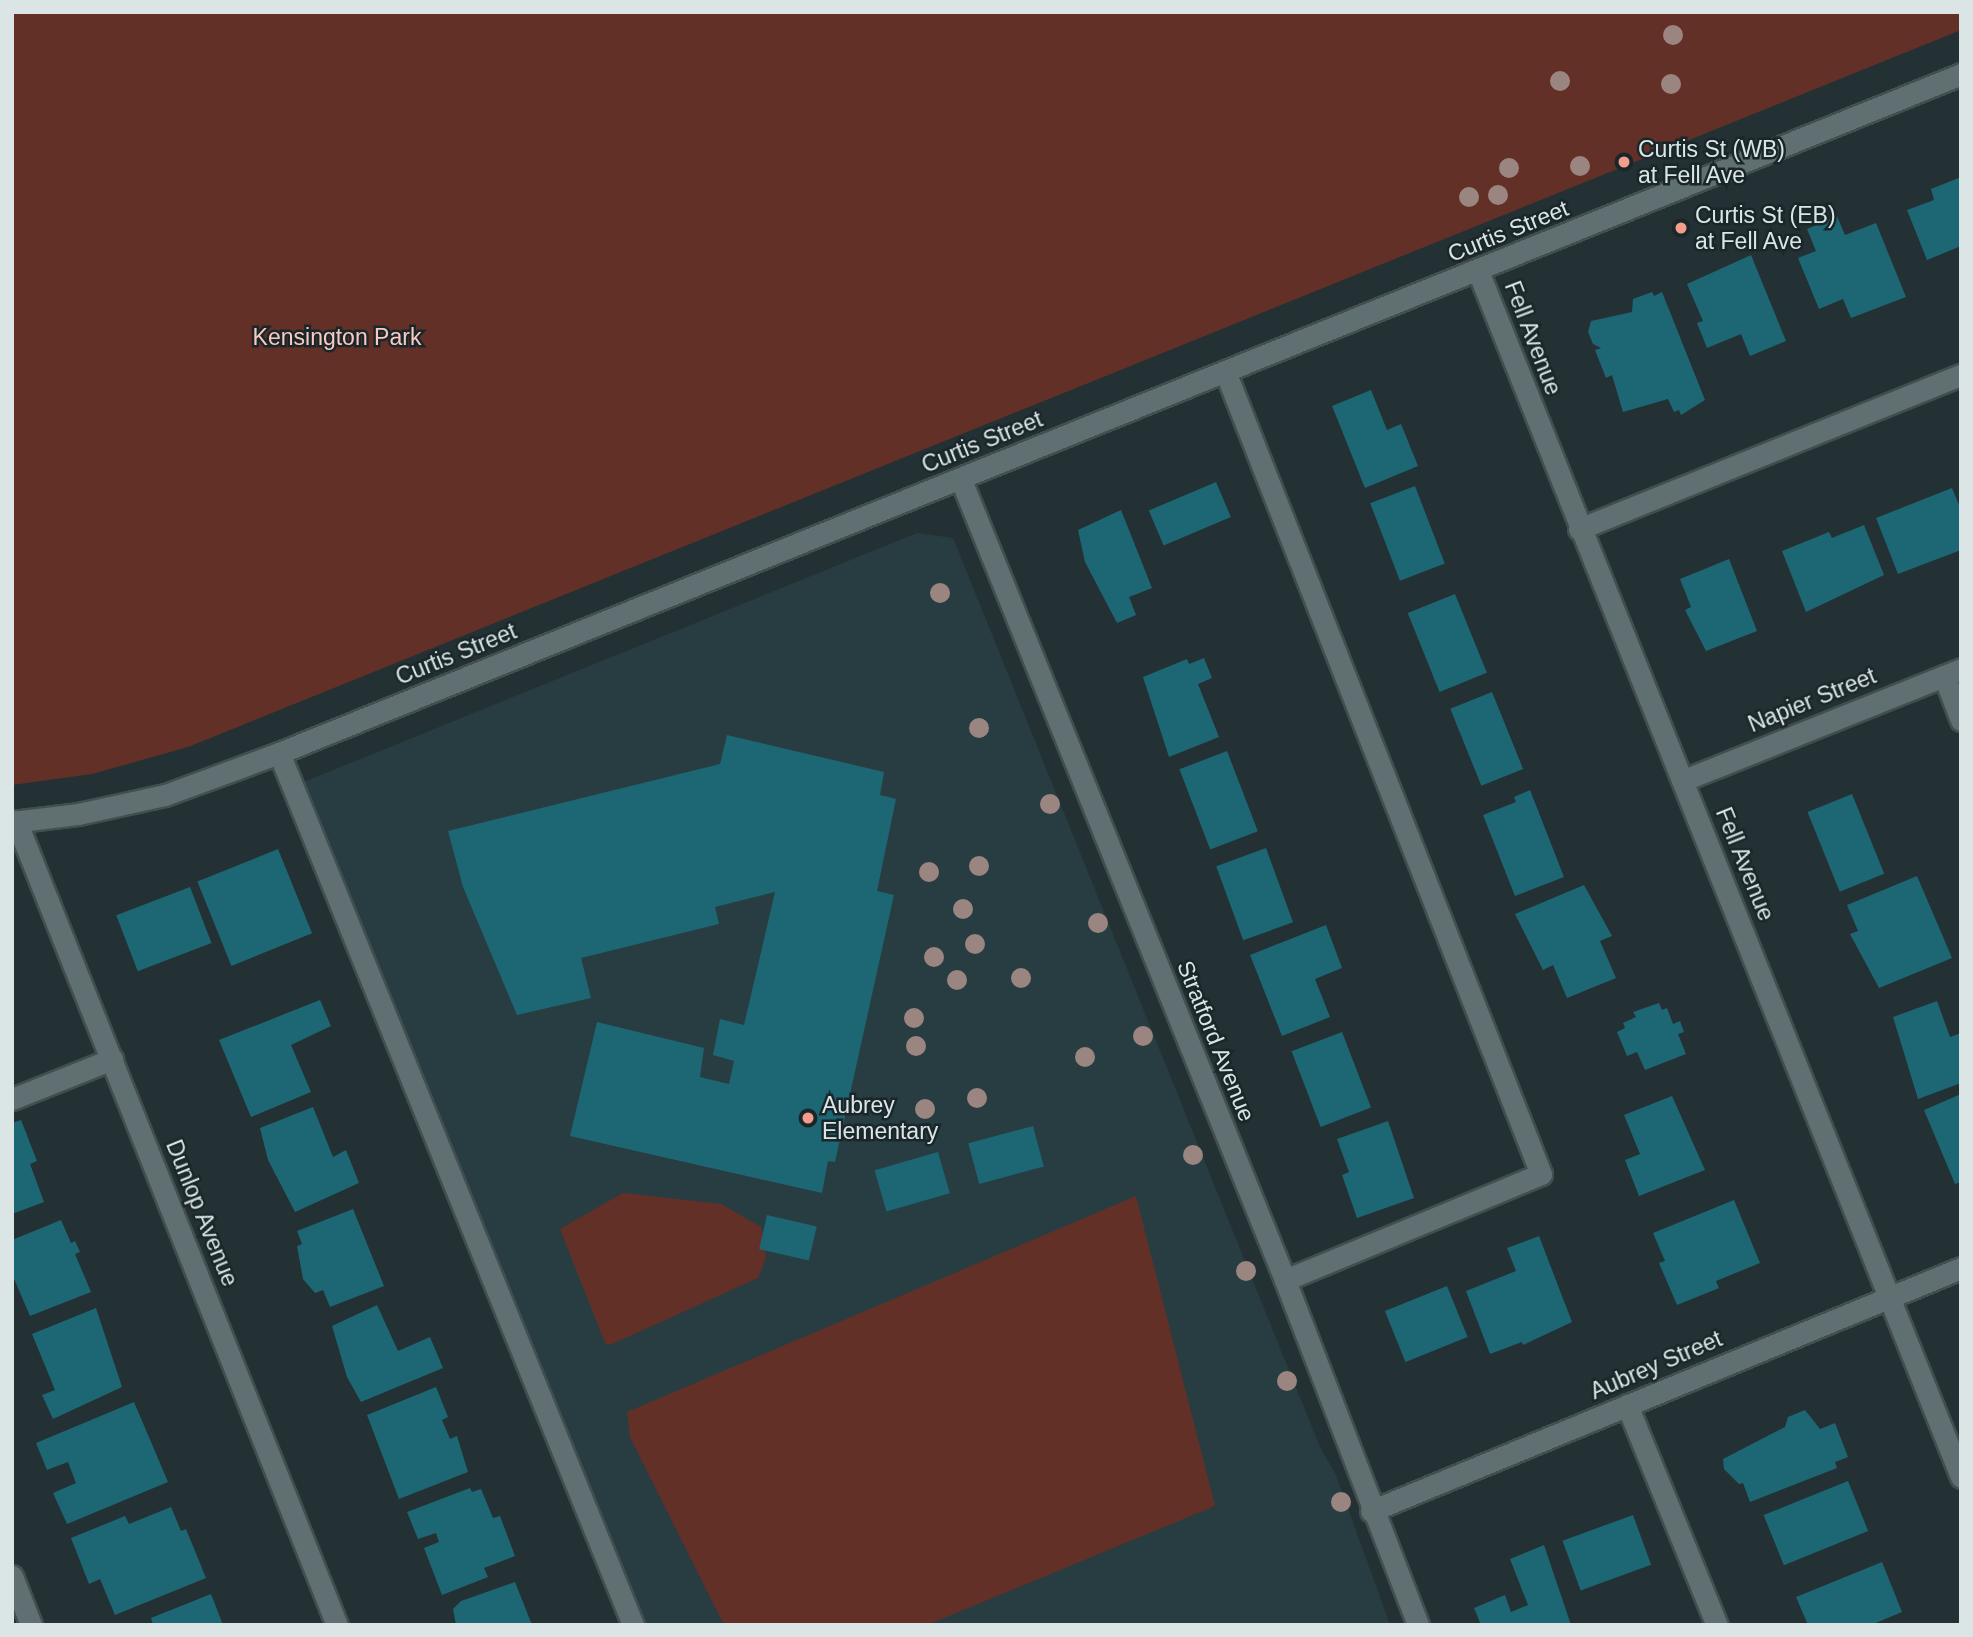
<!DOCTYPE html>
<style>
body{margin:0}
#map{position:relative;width:1973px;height:1637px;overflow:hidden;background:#243134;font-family:Helvetica,sans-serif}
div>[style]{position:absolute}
.built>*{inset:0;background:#283d41}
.green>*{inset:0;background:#633027}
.building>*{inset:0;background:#1d6673;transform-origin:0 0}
.roads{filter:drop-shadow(2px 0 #424e50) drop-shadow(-2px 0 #424e50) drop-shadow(0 2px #424e50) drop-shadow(0 -2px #424e50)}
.minor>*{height:21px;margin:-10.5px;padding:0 10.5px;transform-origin:10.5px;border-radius:10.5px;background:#606f72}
.trees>*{width:20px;height:20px;margin:-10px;border-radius:50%;background:#9b8580}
.dots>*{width:19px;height:19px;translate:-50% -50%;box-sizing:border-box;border:4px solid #1a272a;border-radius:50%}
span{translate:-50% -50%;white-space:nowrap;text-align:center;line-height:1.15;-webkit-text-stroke:5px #1a272a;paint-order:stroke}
.poi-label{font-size:23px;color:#dce5e6}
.left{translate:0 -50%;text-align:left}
.street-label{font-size:23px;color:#dce5e6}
.park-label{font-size:23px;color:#fcc9bf}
.frame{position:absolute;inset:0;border:14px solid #dce5e6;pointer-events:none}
</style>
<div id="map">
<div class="built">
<i style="clip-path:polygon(917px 533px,953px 538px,1320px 1447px,1336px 1475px,1390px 1625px,633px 1625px,294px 786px)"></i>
</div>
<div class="green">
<i style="clip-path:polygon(12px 12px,1961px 12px,1961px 30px,188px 747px,92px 774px,12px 785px)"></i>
<i style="clip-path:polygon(623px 1193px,721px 1204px,761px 1227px,766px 1258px,758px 1278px,610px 1345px,605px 1343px,560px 1229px)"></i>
<i style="clip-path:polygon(1136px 1196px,1215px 1506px,927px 1625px,724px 1625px,630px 1437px,627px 1412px)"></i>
</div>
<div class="building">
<i style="clip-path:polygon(1961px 177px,1961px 246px,1927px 260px,1907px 210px,1934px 200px,1931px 189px)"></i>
<i style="clip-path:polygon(1837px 216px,1845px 235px,1876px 223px,1906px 297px,1851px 318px,1843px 299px,1819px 309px,1798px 258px,1816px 251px,1807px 229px)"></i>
<i style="clip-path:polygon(1751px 255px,1786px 341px,1750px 356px,1741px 334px,1707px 348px,1697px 323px,1703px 321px,1687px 284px)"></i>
<i style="clip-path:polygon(1652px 292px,1654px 296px,1662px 292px,1705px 400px,1681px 415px,1679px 410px,1674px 412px,1668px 399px,1623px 412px,1612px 375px,1606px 378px,1595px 350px,1601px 348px,1593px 344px,1588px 332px,1591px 321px,1632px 312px,1633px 299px)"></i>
<i style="clip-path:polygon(1371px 390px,1387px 430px,1401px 424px,1418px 466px,1365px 488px,1332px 406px)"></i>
<i style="left:1216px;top:482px;width:38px;height:73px;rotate:67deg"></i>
<i style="left:1415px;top:486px;width:83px;height:48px;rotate:69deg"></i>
<i style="clip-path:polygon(1952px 488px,1961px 510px,1961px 550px,1898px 574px,1876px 518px)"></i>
<i style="clip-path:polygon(1121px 510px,1152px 588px,1129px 597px,1136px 615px,1117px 623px,1085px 562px,1078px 530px)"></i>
<i style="clip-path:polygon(1864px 525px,1884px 575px,1806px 612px,1782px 551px,1829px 532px,1832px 538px)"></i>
<i style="clip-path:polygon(1729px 559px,1757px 631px,1706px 651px,1685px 610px,1691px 607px,1680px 579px)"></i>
<i style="left:1455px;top:594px;width:85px;height:51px;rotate:68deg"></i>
<i style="clip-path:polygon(1204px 658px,1212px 678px,1198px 684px,1219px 737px,1169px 757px,1143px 677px,1187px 659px,1189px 664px)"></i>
<i style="left:1492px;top:692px;width:83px;height:45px;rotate:68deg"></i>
<i style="clip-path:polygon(727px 735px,884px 772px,880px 795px,896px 799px,877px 891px,894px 895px,835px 1162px,828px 1161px,822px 1193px,570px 1136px,597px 1022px,704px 1048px,700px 1077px,729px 1084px,734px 1061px,713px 1055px,720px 1019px,744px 1025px,775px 892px,715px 907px,719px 924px,581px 958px,591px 998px,517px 1015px,463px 887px,448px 831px,720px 764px)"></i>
<i style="left:1227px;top:751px;width:86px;height:51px;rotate:69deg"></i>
<i style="clip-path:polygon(1530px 790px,1564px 877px,1515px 896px,1483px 815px,1516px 802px,1514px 797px)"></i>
<i style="left:1852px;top:794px;width:86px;height:48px;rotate:68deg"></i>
<i style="left:1266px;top:848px;width:79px;height:53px;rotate:70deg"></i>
<i style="left:278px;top:849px;width:91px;height:87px;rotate:68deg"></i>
<i style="clip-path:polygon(1917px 876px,1952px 958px,1879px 988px,1850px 934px,1858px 931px,1847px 905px)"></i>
<i style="clip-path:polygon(1584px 885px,1612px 936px,1600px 941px,1616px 978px,1567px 998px,1553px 965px,1543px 970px,1515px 914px)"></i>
<i style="left:190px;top:887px;width:60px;height:79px;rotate:69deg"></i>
<i style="clip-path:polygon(1326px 925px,1342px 968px,1315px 979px,1330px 1017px,1282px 1036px,1250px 955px)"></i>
<i style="clip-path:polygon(320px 1000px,331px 1026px,291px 1045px,311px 1092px,251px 1117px,219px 1040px)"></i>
<i style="clip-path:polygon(1937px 1001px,1950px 1037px,1961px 1033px,1961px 1083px,1918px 1099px,1893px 1017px)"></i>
<i style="clip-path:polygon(1659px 1003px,1662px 1010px,1667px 1008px,1673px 1024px,1680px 1021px,1684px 1032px,1678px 1034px,1686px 1054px,1645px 1070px,1637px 1052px,1627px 1056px,1617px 1032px,1625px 1028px,1623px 1023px,1636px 1017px,1633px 1012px)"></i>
<i style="left:1342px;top:1032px;width:81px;height:54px;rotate:69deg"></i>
<i style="clip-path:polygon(1961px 1094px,1961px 1182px,1955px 1184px,1924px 1110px)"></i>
<i style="clip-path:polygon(1672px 1096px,1705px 1170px,1639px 1196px,1625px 1160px,1640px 1154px,1624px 1115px)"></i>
<i style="clip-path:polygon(313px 1107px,333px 1157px,346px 1150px,359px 1183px,295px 1212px,268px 1160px,260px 1128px)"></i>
<i style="clip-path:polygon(21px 1120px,37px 1161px,30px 1164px,44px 1202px,12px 1214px,12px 1123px)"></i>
<i style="clip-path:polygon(1388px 1121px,1414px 1198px,1357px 1218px,1342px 1175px,1349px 1172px,1337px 1139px)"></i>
<i style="left:1033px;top:1126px;width:42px;height:67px;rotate:75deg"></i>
<i style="left:938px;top:1152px;width:43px;height:66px;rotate:74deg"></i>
<i style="clip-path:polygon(1734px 1200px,1760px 1263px,1716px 1281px,1719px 1288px,1677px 1305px,1659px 1263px,1665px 1261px,1653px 1233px)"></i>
<i style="clip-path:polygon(353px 1209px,384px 1286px,330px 1307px,323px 1290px,315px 1293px,303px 1279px,297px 1246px,302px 1244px,297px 1231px)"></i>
<i style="left:767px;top:1215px;width:51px;height:35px;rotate:13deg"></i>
<i style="clip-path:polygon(61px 1220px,71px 1243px,75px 1241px,80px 1252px,75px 1254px,91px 1292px,30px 1316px,12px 1274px,12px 1240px)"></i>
<i style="clip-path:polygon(1539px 1236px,1572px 1322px,1523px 1345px,1522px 1342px,1490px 1354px,1466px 1291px,1516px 1271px,1507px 1248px)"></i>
<i style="left:1447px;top:1286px;width:55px;height:67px;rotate:68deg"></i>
<i style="clip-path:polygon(377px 1305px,398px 1351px,430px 1337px,443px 1368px,361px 1402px,347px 1377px,332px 1326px)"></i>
<i style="clip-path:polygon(96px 1308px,122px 1387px,53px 1419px,42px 1395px,55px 1390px,32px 1334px)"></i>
<i style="clip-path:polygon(436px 1387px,448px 1417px,442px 1420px,450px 1439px,457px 1436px,468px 1472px,399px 1499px,367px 1415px)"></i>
<i style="clip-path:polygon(134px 1402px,168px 1482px,67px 1524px,53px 1493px,76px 1483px,68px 1462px,47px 1470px,36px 1443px)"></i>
<i style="clip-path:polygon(1805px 1410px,1820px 1429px,1835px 1423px,1848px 1457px,1835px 1462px,1837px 1468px,1750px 1502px,1743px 1483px,1739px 1484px,1724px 1469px,1723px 1459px,1785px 1427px,1788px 1417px)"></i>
<i style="left:1848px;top:1481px;width:54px;height:91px;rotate:68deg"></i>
<i style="clip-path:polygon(470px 1488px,472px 1492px,481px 1489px,493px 1518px,500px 1516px,515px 1556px,484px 1568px,488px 1577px,442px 1595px,424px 1548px,439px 1542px,436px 1533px,418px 1539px,407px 1512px)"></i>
<i style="clip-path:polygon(171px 1507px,181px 1531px,186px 1529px,206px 1578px,115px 1615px,100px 1579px,89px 1584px,71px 1538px,125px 1516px,129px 1524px)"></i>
<i style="left:1633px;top:1515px;width:53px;height:75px;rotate:70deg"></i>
<i style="clip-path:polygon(1544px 1545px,1571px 1625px,1481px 1625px,1474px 1608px,1505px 1595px,1511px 1612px,1528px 1605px,1510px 1559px)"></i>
<i style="clip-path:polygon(1882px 1562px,1902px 1612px,1871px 1625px,1808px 1625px,1796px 1597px)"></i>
<i style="clip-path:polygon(515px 1582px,532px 1625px,456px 1625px,453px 1609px,461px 1601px)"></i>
<i style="clip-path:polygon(211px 1594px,223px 1625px,153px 1625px,151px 1618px)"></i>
</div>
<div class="roads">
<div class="minor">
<i style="left:1478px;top:271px;width:1299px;rotate:68.17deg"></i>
<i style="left:1225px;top:371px;width:863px;rotate:68.52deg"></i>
<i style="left:1541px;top:1174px;width:277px;rotate:157.5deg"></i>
<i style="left:961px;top:480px;width:863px;rotate:67.95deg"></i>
<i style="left:1285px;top:1280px;width:370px;rotate:68.9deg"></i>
<i style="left:1579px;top:529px;width:412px;rotate:-22deg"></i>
<i style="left:1944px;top:676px;width:47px;rotate:68.9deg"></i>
<i style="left:279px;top:753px;width:941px;rotate:67.9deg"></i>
<i style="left:1684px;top:780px;width:298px;rotate:-21.8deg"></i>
<i style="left:16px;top:821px;width:866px;rotate:68.24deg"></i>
<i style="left:12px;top:822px;width:66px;rotate:-6.9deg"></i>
<i style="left:78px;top:814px;width:89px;rotate:-12.3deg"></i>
<i style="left:165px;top:795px;width:121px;rotate:-20.2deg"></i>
<i style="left:279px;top:753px;width:1814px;rotate:-21.98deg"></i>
<i style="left:12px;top:1099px;width:108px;rotate:-21.8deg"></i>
<i style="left:1627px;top:1405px;width:238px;rotate:67.8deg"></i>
<i style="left:1371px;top:1511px;width:638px;rotate:-22.39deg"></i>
<i style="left:12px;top:1576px;width:53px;rotate:68.8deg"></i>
</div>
</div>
<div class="trees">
<i style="left:1673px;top:35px"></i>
<i style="left:1560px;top:81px"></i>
<i style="left:1671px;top:84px"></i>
<i style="left:1580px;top:166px"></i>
<i style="left:1509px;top:168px"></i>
<i style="left:1498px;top:195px"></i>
<i style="left:1469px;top:197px"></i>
<i style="left:940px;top:593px"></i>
<i style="left:979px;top:728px"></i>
<i style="left:1050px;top:804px"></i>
<i style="left:979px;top:866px"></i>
<i style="left:929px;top:872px"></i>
<i style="left:963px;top:909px"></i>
<i style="left:1098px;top:923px"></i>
<i style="left:975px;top:944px"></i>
<i style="left:934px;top:957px"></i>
<i style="left:1021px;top:978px"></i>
<i style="left:957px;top:980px"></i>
<i style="left:914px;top:1018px"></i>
<i style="left:1143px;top:1036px"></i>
<i style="left:916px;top:1046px"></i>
<i style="left:1085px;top:1057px"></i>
<i style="left:977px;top:1098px"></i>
<i style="left:925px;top:1109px"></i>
<i style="left:1193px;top:1155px"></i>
<i style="left:1246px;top:1271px"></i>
<i style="left:1287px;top:1381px"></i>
<i style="left:1341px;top:1502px"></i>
</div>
<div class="dots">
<i style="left:1624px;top:162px;background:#f49d8c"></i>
<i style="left:1681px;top:228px;background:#f49d8c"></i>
<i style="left:808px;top:1118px;background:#f49d8c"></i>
</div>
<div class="poi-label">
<span class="left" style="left:1638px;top:162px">Curtis St (WB)<br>at Fell Ave</span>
<span class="left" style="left:1695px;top:228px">Curtis St (EB)<br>at Fell Ave</span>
<span class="left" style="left:822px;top:1118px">Aubrey<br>Elementary</span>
</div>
<div class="street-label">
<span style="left:1508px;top:231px;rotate:-22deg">Curtis Street</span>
<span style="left:1533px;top:338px;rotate:69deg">Fell Avenue</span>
<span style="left:982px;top:442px;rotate:-22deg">Curtis Street</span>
<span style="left:456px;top:654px;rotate:-22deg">Curtis Street</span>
<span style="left:1812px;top:700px;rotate:-22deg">Napier Street</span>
<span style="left:1745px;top:864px;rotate:68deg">Fell Avenue</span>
<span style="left:1216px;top:1041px;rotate:68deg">Stratford Avenue</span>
<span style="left:202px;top:1213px;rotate:68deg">Dunlop Avenue</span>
<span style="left:1656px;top:1365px;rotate:-23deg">Aubrey Street</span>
</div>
<div class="park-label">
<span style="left:337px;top:337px">Kensington Park</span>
</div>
<div class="frame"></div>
</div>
